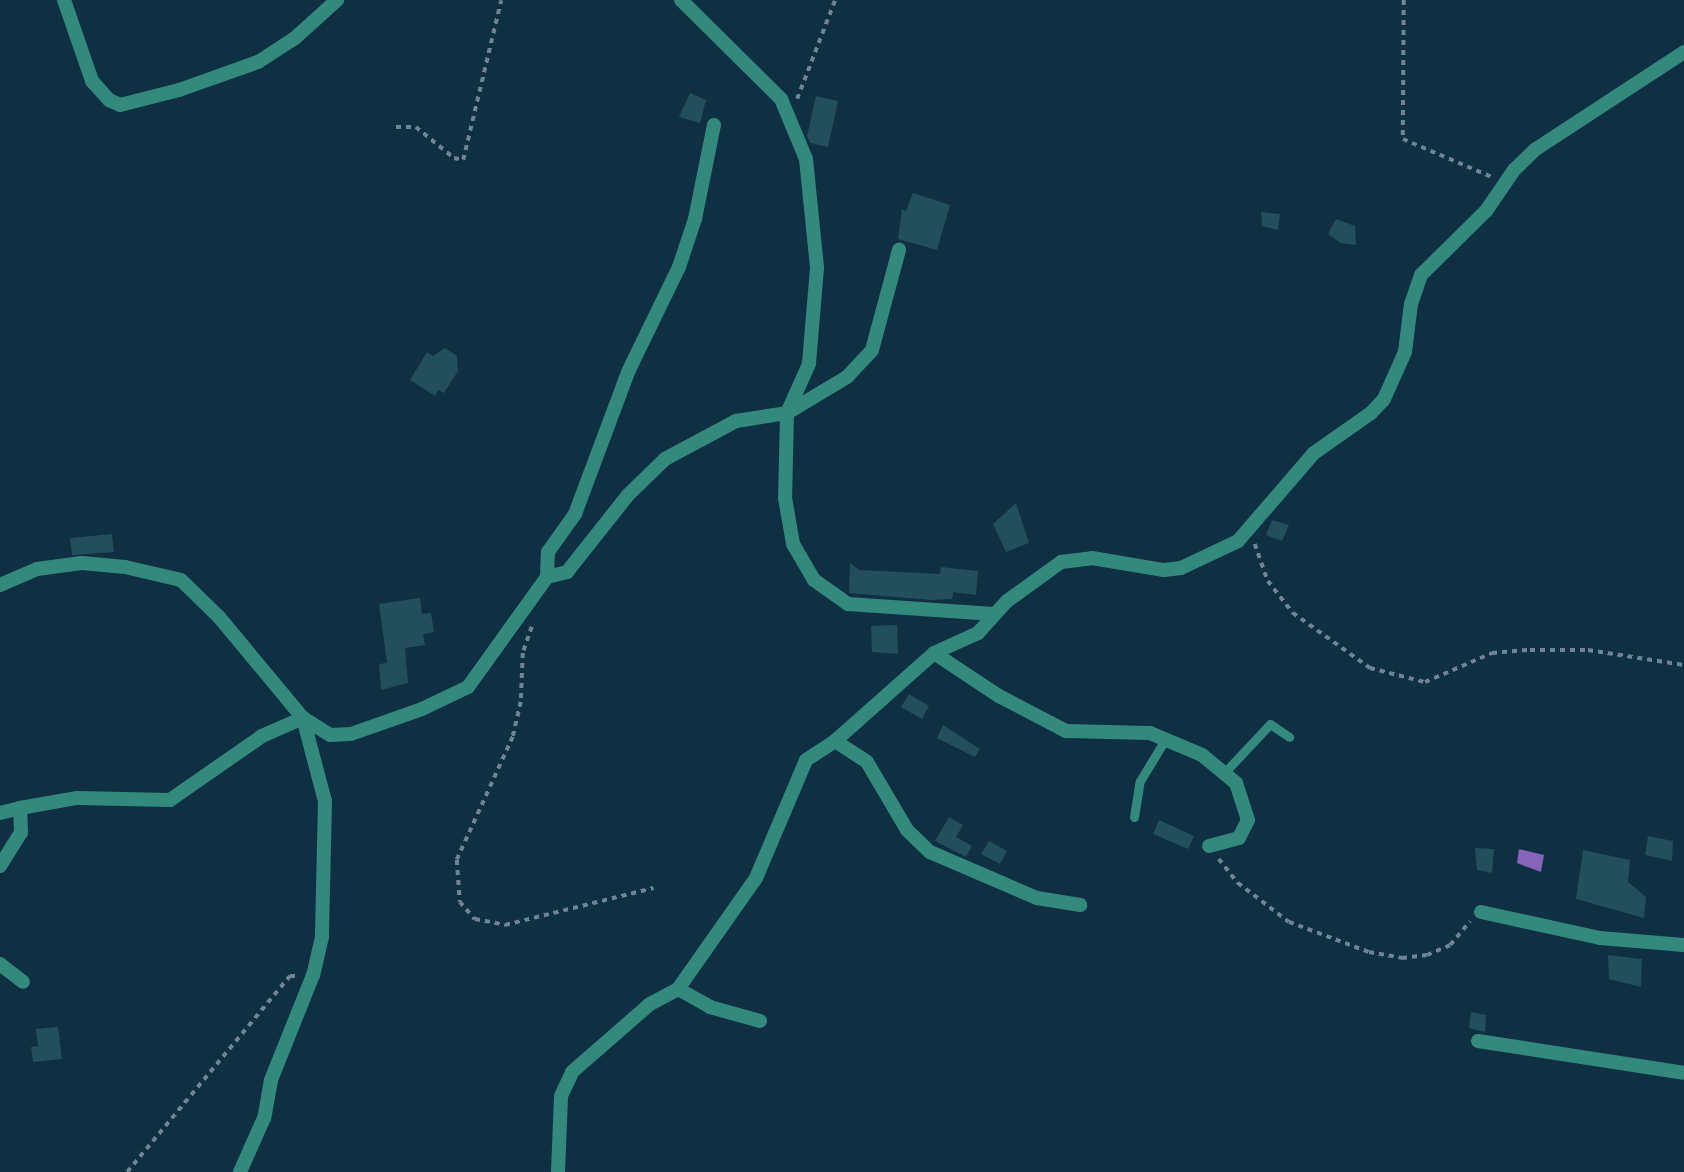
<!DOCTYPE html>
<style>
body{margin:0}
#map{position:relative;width:1684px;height:1172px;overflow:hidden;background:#0f2f43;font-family:Signika,sans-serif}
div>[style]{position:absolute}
.water>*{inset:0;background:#8564ba}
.building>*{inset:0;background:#234f5c}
.path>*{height:3.5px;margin-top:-1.75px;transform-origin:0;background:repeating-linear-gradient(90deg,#6d8596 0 5px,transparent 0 10px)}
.lane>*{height:9px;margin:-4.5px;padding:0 4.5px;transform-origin:4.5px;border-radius:4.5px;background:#338a7c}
.street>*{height:14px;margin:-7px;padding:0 7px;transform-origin:7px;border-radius:7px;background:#338a7c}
span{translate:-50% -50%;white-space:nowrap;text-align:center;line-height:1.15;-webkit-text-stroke:5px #08161f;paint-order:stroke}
</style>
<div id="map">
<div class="water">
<i style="clip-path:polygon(1519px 849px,1544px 855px,1541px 872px,1517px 863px)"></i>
</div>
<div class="building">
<i style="clip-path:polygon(690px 93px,706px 100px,700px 123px,679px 117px)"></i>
<i style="clip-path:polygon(816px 96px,838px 101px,828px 147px,810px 143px,807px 136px)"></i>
<i style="clip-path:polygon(913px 193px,950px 205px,937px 250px,898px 239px,902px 209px,906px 211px)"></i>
<i style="clip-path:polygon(1261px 212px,1280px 214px,1278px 230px,1262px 226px)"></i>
<i style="clip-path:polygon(1336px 219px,1355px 226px,1356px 245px,1341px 243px,1328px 234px)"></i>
<i style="clip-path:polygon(445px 348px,457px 356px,458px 371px,444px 393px,438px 390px,435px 396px,410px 380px,427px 352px,433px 356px)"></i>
<i style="clip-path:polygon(1016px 503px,1029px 543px,1006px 552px,993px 524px)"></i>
<i style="clip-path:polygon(1272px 520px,1289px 525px,1282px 541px,1266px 535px)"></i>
<i style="clip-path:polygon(112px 534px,114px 552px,72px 555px,70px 538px)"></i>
<i style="clip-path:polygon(850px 563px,859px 570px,940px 574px,941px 567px,978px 571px,976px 595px,953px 592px,952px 599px,931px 600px,849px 593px)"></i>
<i style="clip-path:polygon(420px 598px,422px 614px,431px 613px,434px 632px,423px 634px,425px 645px,405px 648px,408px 683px,381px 690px,379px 664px,387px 663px,379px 604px)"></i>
<i style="clip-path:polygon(897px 625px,898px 654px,872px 652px,871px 626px)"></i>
<i style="clip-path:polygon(909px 694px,929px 706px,922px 719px,901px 707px)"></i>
<i style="clip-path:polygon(943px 725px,980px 749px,975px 757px,937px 738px)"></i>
<i style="clip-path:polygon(949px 817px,963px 825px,956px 837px,972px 846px,966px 857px,935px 841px)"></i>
<i style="clip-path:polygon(1159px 820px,1194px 836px,1188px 849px,1153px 834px)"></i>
<i style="clip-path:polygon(1648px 836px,1673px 841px,1672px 861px,1645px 855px)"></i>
<i style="clip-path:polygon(989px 841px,1007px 851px,1000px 864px,981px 854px)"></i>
<i style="clip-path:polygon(1475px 848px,1494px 849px,1492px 873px,1477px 870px)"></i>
<i style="clip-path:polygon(1583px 850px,1630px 860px,1628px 882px,1646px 897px,1644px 918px,1576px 899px)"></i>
<i style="clip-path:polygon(1608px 955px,1642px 959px,1641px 987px,1609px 979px)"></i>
<i style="clip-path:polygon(1471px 1012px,1486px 1015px,1485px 1032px,1469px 1028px)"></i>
<i style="clip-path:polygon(58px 1027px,62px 1059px,33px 1062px,31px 1047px,38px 1046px,36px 1029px)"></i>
</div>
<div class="path">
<i style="left:1404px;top:0;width:139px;rotate:90.4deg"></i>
<i style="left:1403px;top:139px;width:97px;rotate:23.1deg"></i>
<i style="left:797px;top:99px;width:106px;rotate:-69deg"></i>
<i style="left:396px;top:127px;width:20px"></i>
<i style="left:416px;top:127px;width:49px;rotate:39.2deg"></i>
<i style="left:454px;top:158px;width:9px;rotate:13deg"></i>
<i style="left:463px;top:160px;width:164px;rotate:-76.6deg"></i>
<i style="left:1255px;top:544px;width:39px;rotate:71deg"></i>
<i style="left:1268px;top:581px;width:41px;rotate:52deg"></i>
<i style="left:1293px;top:613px;width:95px;rotate:35.5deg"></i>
<i style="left:1370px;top:668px;width:57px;rotate:14.3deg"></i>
<i style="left:1425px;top:682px;width:73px;rotate:-23.4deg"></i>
<i style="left:1492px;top:653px;width:38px;rotate:-5deg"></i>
<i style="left:1530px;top:650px;width:58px"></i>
<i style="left:1588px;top:650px;width:97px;rotate:8.9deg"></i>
<i style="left:532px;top:627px;width:28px;rotate:109deg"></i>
<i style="left:523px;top:653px;width:49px;rotate:92.3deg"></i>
<i style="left:521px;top:702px;width:36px;rotate:103deg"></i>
<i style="left:513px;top:737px;width:135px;rotate:114.5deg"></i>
<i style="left:457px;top:860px;width:42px;rotate:85.9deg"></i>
<i style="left:460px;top:902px;width:23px;rotate:49deg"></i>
<i style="left:475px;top:919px;width:31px;rotate:11deg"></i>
<i style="left:505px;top:925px;width:153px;rotate:-14deg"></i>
<i style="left:1219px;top:859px;width:31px;rotate:52deg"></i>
<i style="left:1238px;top:883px;width:64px;rotate:37.4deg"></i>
<i style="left:1289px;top:922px;width:85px;rotate:20.6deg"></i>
<i style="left:1369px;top:952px;width:34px;rotate:10deg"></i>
<i style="left:1402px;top:958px;width:25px;rotate:-7deg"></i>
<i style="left:1427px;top:955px;width:25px;rotate:-23deg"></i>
<i style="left:1450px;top:945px;width:31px;rotate:-50deg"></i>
<i style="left:127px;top:1172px;width:255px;rotate:-50.3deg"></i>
<i style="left:290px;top:976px;width:7px"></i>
</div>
<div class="lane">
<i style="left:1225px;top:772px;width:66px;rotate:-46.8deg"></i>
<i style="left:1270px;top:724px;width:23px;rotate:34deg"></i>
<i style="left:1134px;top:817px;width:36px;rotate:-81deg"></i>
<i style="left:1140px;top:781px;width:50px;rotate:-58.8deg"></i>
</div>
<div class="street">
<i style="left:64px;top:0;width:86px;rotate:70.9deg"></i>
<i style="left:92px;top:81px;width:25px;rotate:48deg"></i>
<i style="left:109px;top:100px;width:12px;rotate:24deg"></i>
<i style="left:120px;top:105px;width:61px;rotate:-14.3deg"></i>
<i style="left:179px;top:90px;width:84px;rotate:-19.5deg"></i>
<i style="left:258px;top:62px;width:44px;rotate:-33deg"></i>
<i style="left:295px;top:38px;width:57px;rotate:-42.1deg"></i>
<i style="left:681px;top:0;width:141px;rotate:44.7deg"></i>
<i style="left:781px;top:99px;width:65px;rotate:67.4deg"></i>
<i style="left:806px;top:159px;width:110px;rotate:84.2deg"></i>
<i style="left:817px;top:268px;width:96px;rotate:94.8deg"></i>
<i style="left:809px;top:364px;width:54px;rotate:114.2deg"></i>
<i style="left:787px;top:413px;width:85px;rotate:91.3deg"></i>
<i style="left:785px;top:498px;width:47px;rotate:80.1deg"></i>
<i style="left:793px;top:544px;width:42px;rotate:59.7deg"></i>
<i style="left:814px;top:580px;width:42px;rotate:35.2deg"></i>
<i style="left:848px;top:604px;width:146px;rotate:3.9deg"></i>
<i style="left:547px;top:577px;width:25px;rotate:-88deg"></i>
<i style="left:548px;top:552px;width:47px;rotate:-54.6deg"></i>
<i style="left:575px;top:514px;width:152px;rotate:-69.5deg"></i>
<i style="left:628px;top:372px;width:117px;rotate:-64.1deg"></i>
<i style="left:679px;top:267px;width:51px;rotate:-71.6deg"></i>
<i style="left:695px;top:219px;width:96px;rotate:-78.6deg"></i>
<i style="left:0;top:585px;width:40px;rotate:-23.4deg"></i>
<i style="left:37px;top:569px;width:45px;rotate:-7.6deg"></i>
<i style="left:82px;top:563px;width:43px;rotate:5.3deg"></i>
<i style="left:125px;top:567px;width:57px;rotate:13.1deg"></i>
<i style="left:181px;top:580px;width:53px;rotate:44.2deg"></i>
<i style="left:219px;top:617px;width:131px;rotate:50.3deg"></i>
<i style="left:303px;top:718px;width:32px;rotate:32deg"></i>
<i style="left:330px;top:735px;width:21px;rotate:-3deg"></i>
<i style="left:351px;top:734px;width:75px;rotate:-19.4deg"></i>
<i style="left:422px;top:709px;width:51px;rotate:-25.6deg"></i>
<i style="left:468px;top:687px;width:135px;rotate:-54.3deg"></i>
<i style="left:547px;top:577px;width:21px;rotate:-14deg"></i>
<i style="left:567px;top:572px;width:98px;rotate:-51.6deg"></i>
<i style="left:628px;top:495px;width:52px;rotate:-44.2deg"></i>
<i style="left:665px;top:459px;width:81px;rotate:-28.2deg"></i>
<i style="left:736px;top:421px;width:52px;rotate:-8.9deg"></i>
<i style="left:787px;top:413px;width:70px;rotate:-31deg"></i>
<i style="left:847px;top:377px;width:37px;rotate:-47deg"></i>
<i style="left:872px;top:350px;width:104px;rotate:-74.9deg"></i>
<i style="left:934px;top:653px;width:78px;rotate:33.5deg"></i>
<i style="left:999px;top:696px;width:76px;rotate:27.6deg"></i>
<i style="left:1066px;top:731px;width:84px;rotate:1.4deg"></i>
<i style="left:1150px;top:733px;width:56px;rotate:22.9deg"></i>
<i style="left:1202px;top:755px;width:44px;rotate:39.5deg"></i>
<i style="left:1236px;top:783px;width:39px;rotate:72deg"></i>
<i style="left:1248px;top:820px;width:20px;rotate:117deg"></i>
<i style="left:1239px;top:838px;width:31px;rotate:165deg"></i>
<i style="left:835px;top:741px;width:38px;rotate:33deg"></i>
<i style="left:867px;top:762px;width:79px;rotate:59.5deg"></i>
<i style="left:907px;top:830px;width:32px;rotate:44deg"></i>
<i style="left:930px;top:852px;width:116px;rotate:23.3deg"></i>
<i style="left:1037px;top:898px;width:44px;rotate:9.2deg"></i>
<i style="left:0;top:813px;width:21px;rotate:-14deg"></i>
<i style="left:0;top:866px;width:39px;rotate:-58deg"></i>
<i style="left:21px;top:833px;width:25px;rotate:-92deg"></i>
<i style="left:20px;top:808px;width:58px;rotate:-10deg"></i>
<i style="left:77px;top:798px;width:93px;rotate:1.2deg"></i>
<i style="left:170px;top:800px;width:112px;rotate:-34.8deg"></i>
<i style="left:262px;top:736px;width:45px;rotate:-23.7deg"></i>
<i style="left:303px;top:718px;width:86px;rotate:75.2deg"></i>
<i style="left:325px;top:801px;width:136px;rotate:91.3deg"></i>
<i style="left:322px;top:937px;width:39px;rotate:103deg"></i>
<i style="left:313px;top:975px;width:113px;rotate:111.8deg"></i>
<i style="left:271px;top:1080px;width:39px;rotate:100deg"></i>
<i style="left:264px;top:1118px;width:59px;rotate:114deg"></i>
<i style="left:1481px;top:912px;width:122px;rotate:12.3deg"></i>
<i style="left:1600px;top:938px;width:84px;rotate:4.8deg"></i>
<i style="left:0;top:964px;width:29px;rotate:38deg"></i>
<i style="left:678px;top:989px;width:37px;rotate:29deg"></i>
<i style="left:710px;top:1007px;width:52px;rotate:15.6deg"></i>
<i style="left:1478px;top:1041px;width:208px;rotate:8.8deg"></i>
<i style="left:558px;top:1172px;width:76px;rotate:-87.7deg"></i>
<i style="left:561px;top:1096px;width:26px;rotate:-65deg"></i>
<i style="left:572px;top:1072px;width:103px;rotate:-41.1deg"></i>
<i style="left:650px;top:1004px;width:32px;rotate:-28deg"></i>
<i style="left:678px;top:989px;width:136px;rotate:-54.9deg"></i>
<i style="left:756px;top:878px;width:128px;rotate:-67deg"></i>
<i style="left:806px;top:760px;width:35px;rotate:-33deg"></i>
<i style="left:835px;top:741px;width:132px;rotate:-41.6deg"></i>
<i style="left:934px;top:653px;width:48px;rotate:-24.4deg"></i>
<i style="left:978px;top:633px;width:43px;rotate:-47.8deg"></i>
<i style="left:1007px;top:601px;width:67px;rotate:-35.8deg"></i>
<i style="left:1061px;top:562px;width:31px;rotate:-7deg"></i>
<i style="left:1092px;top:558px;width:73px;rotate:9.5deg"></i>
<i style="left:1164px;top:570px;width:17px;rotate:-7deg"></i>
<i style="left:1181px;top:568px;width:63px;rotate:-25.3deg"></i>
<i style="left:1238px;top:541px;width:116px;rotate:-49.2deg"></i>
<i style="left:1314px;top:453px;width:70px;rotate:-35.1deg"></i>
<i style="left:1371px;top:413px;width:19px;rotate:-47deg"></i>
<i style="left:1384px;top:399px;width:51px;rotate:-65.9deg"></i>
<i style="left:1405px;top:352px;width:48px;rotate:-82.9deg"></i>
<i style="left:1411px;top:304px;width:31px;rotate:-71deg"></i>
<i style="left:1421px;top:275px;width:91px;rotate:-44.6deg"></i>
<i style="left:1486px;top:211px;width:50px;rotate:-55.7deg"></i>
<i style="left:1514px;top:170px;width:30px;rotate:-44deg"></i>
<i style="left:1536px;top:149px;width:177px;rotate:-33.2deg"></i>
</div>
</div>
